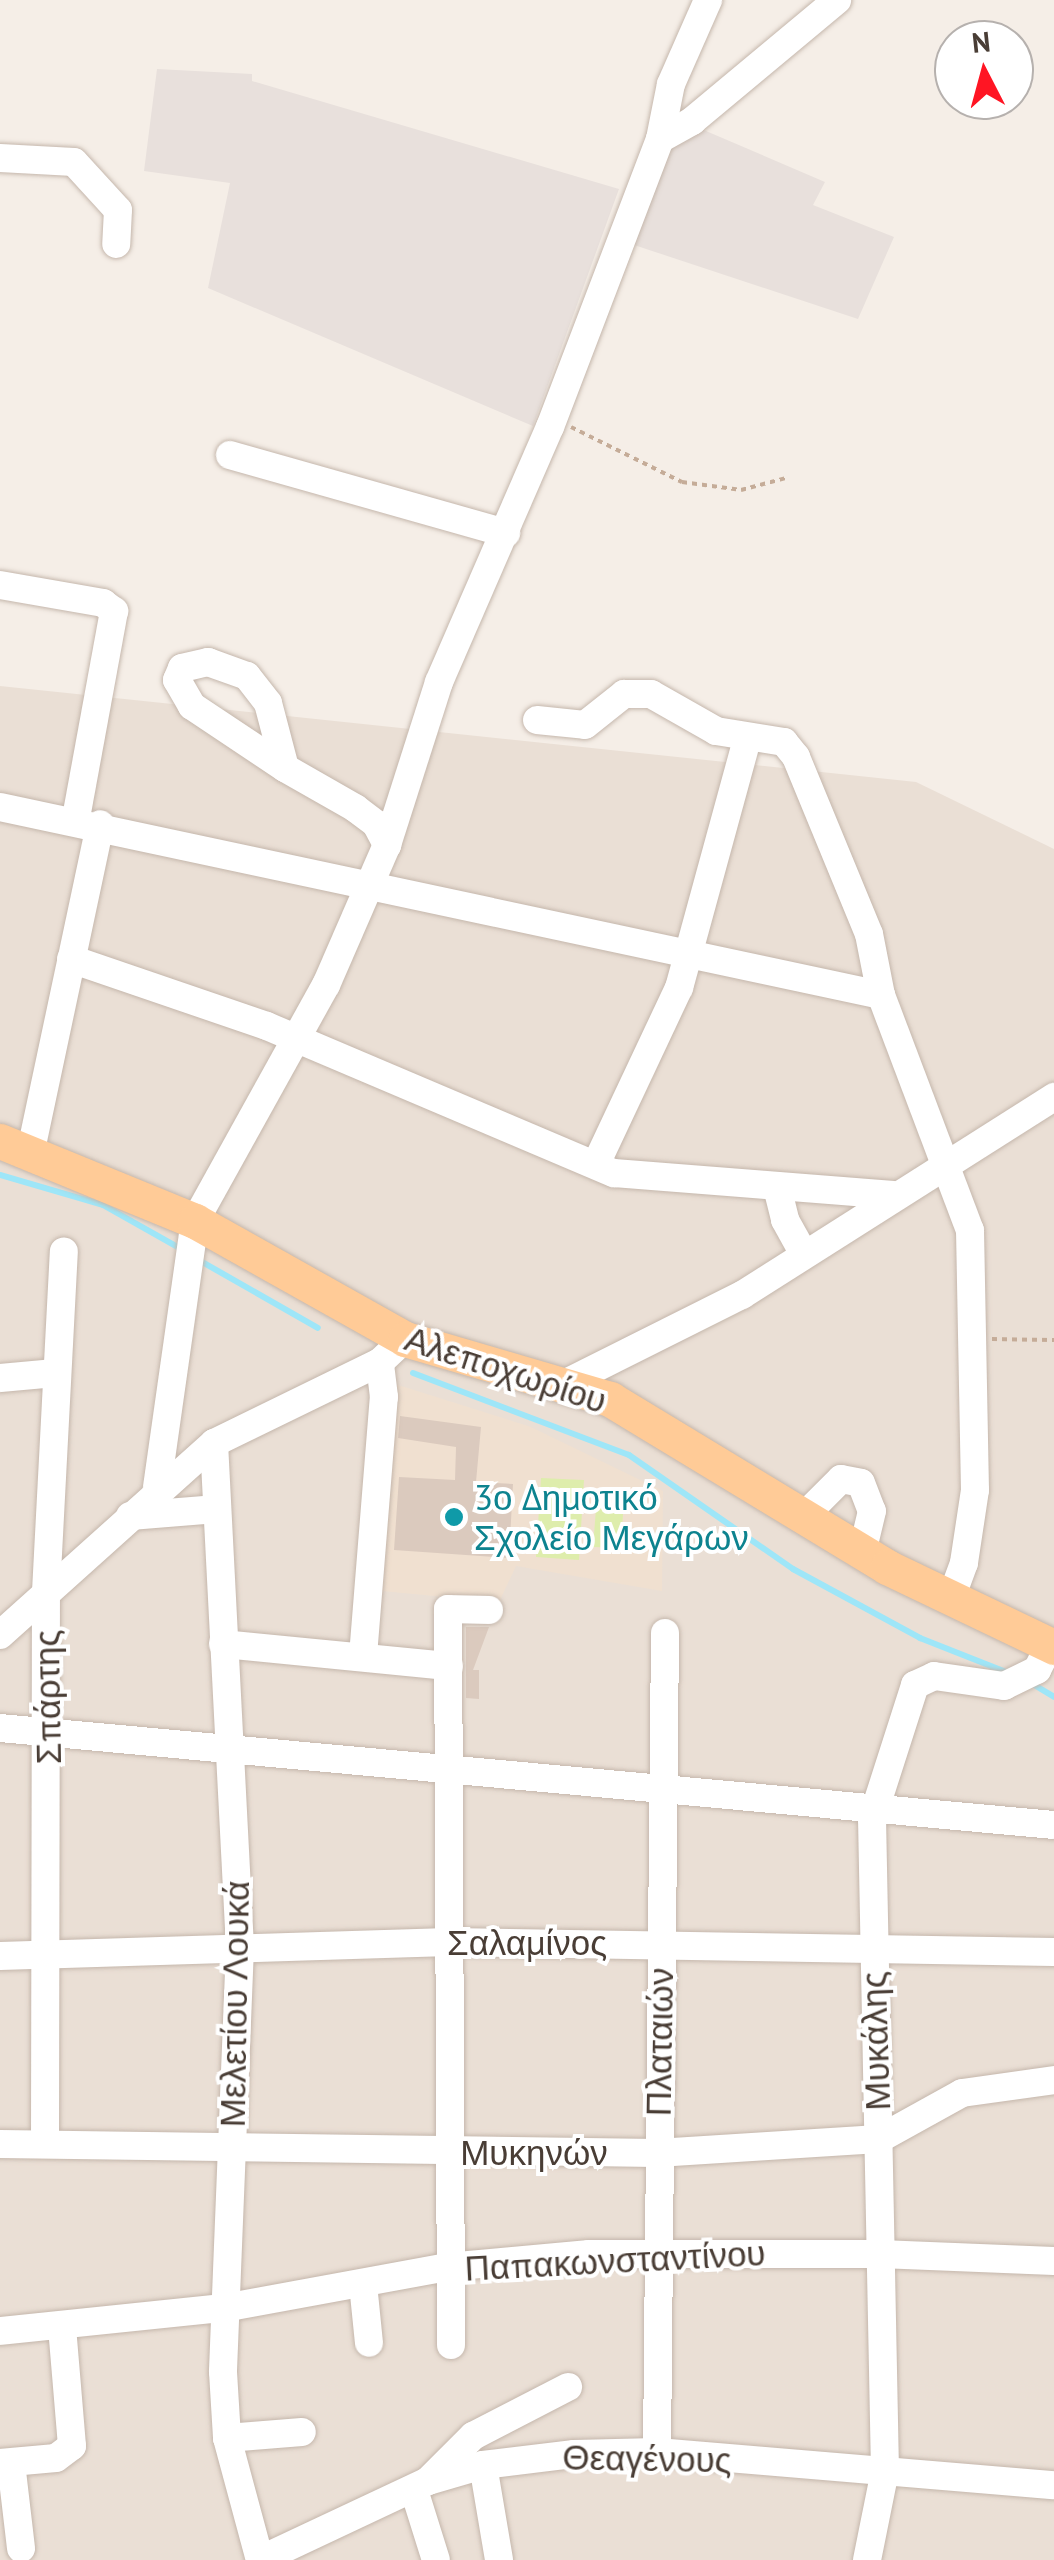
<!DOCTYPE html>
<meta charset="utf-8">
<style>
body{margin:0}
#map{position:relative;width:1054px;height:2560px;overflow:hidden;background:#f5eee7;font-family:"PT Sans",sans-serif}
div>[style]{position:absolute}
.residential>*{inset:0;background:#eadfd5}
.industrial>*{inset:0;background:#e8e0dc}
.education>*{inset:0;background:#f0e0d0}
.green>*{inset:0;background:#deedac}
.stream>*{height:6px;margin:-3px;padding:0 3px;transform-origin:3px;border-radius:3px;background:#9ee6f8}
.building>*{inset:0;background:#dbcabe}
.path>*{height:4px;margin-top:-2px;transform-origin:0;background:repeating-linear-gradient(90deg,#c5ac98 0 5px,transparent 0 10px)}
.roads{filter:drop-shadow(0 0 2px #c5b7ac) drop-shadow(0 0 2px #c5b7ac)}
.minor>*{height:28px;margin:-14px;padding:0 14px;transform-origin:14px;border-radius:14px;background:#fff}
.major>*{height:35px;margin:-17.5px;padding:0 17.5px;transform-origin:17.5px;border-radius:17.5px;background:#ffcb97}
.dots>*{width:28px;height:28px;translate:-50% -50%;box-sizing:border-box;border:5px solid #fff;border-radius:50%}
span{translate:-50% -50%;white-space:nowrap;text-align:center;line-height:1.15;-webkit-text-stroke:8px #fff;paint-order:stroke}
.street-label{font-size:35px;color:#493d35}
.culture-label{font-size:35px;color:#0d838f}
.left{translate:0 -50%;text-align:left}
.north{position:absolute;left:934px;top:20px;width:100px;height:100px;box-sizing:border-box;background:#fff;border:2px solid #b6b1ae;border-radius:50%;rotate:354deg;font-size:28px;font-weight:700;line-height:40px;text-align:center;color:#493d35}
.north::after{content:'';display:block;margin:auto;width:35px;height:45px;background:#ff1523;clip-path:polygon(50% 0,100% 100%,50% 72%,0 100%)}
</style>
<div id="map">
<div class="residential">
<i style="clip-path:polygon(0 686px,916px 782px,1054px 849px,1054px 2560px,0 2560px)"></i>
</div>
<div class="industrial">
<i style="clip-path:polygon(157px 69px,252px 74px,252px 81px,619px 189px,533px 426px,208px 288px,230px 183px,144px 171px)"></i>
<i style="clip-path:polygon(699px 128px,825px 182px,813px 205px,894px 237px,858px 319px,628px 243px,662px 151px)"></i>
</div>
<div class="education">
<i style="clip-path:polygon(395px 1384px,531px 1427px,663px 1491px,662px 1591px,516px 1566px,499px 1602px,382px 1591px)"></i>
</div>
<div class="green">
<i style="clip-path:polygon(541px 1478px,584px 1480px,579px 1560px,536px 1557px)"></i>
<i style="clip-path:polygon(597px 1496px,624px 1497px,621px 1548px,593px 1547px)"></i>
</div>
<div class="stream">
<i style="left:0;top:1175px;width:107px;rotate:16.2deg"></i>
<i style="left:103px;top:1205px;width:92px;rotate:29.4deg"></i>
<i style="left:197px;top:1259px;width:139px;rotate:29.7deg"></i>
<i style="left:413px;top:1373px;width:231px;rotate:20.8deg"></i>
<i style="left:629px;top:1455px;width:200px;rotate:34.8deg"></i>
<i style="left:793px;top:1569px;width:145px;rotate:28.5deg"></i>
<i style="left:920px;top:1638px;width:98px;rotate:21.6deg"></i>
<i style="left:1031px;top:1683px;width:27px;rotate:31deg"></i>
</div>
<div class="building">
<i style="clip-path:polygon(400px 1416px,481px 1427px,476px 1482px,513px 1484px,509px 1558px,394px 1550px,399px 1477px,455px 1480px,456px 1447px,398px 1438px)"></i>
<i style="clip-path:polygon(466px 1627px,489px 1627px,473px 1670px,479px 1670px,479px 1699px,466px 1698px)"></i>
</div>
<div class="path">
<i style="left:571px;top:427px;width:124px;rotate:26.4deg"></i>
<i style="left:682px;top:482px;width:60px;rotate:7.7deg"></i>
<i style="left:741px;top:490px;width:47px;rotate:-14.9deg"></i>
<i style="left:992px;top:1339px;width:62px;rotate:0.9deg"></i>
</div>
<div class="roads">
<div class="minor">
<i style="left:660px;top:139px;width:37px;rotate:-29deg"></i>
<i style="left:692px;top:121px;width:189px;rotate:-39.8deg"></i>
<i style="left:0;top:158px;width:74px;rotate:3.1deg"></i>
<i style="left:74px;top:162px;width:65px;rotate:47.5deg"></i>
<i style="left:118px;top:210px;width:34px;rotate:93deg"></i>
<i style="left:230px;top:455px;width:287px;rotate:15.8deg"></i>
<i style="left:0;top:585px;width:105px;rotate:9.9deg"></i>
<i style="left:103px;top:603px;width:14px;rotate:36deg"></i>
<i style="left:114px;top:611px;width:211px;rotate:100.4deg"></i>
<i style="left:537px;top:720px;width:48px;rotate:5.9deg"></i>
<i style="left:585px;top:725px;width:50px;rotate:-38.5deg"></i>
<i style="left:624px;top:694px;width:27px"></i>
<i style="left:651px;top:694px;width:75px;rotate:29.6deg"></i>
<i style="left:716px;top:731px;width:69px;rotate:9.2deg"></i>
<i style="left:784px;top:742px;width:19px;rotate:51deg"></i>
<i style="left:796px;top:757px;width:191px;rotate:67.6deg"></i>
<i style="left:869px;top:934px;width:62px;rotate:78.9deg"></i>
<i style="left:881px;top:995px;width:251px;rotate:69.3deg"></i>
<i style="left:970px;top:1230px;width:260px;rotate:88.9deg"></i>
<i style="left:975px;top:1490px;width:74px;rotate:98.6deg"></i>
<i style="left:964px;top:1563px;width:40px;rotate:110.2deg"></i>
<i style="left:285px;top:768px;width:112px;rotate:-146.3deg"></i>
<i style="left:192px;top:706px;width:30px;rotate:-120deg"></i>
<i style="left:177px;top:680px;width:13px;rotate:-67deg"></i>
<i style="left:182px;top:668px;width:27px;rotate:-13deg"></i>
<i style="left:208px;top:662px;width:41px;rotate:19.7deg"></i>
<i style="left:247px;top:676px;width:34px;rotate:52deg"></i>
<i style="left:268px;top:703px;width:67px;rotate:75.3deg"></i>
<i style="left:285px;top:768px;width:81px;rotate:29.7deg"></i>
<i style="left:355px;top:808px;width:26px;rotate:37deg"></i>
<i style="left:376px;top:824px;width:24px;rotate:62deg"></i>
<i style="left:0;top:807px;width:901px;rotate:12.05deg"></i>
<i style="left:71px;top:959px;width:207px;rotate:18.9deg"></i>
<i style="left:267px;top:1026px;width:377px;rotate:23deg"></i>
<i style="left:614px;top:1173px;width:280px;rotate:4.5deg"></i>
<i style="left:31px;top:1150px;width:333px;rotate:-78deg"></i>
<i style="left:596px;top:1164px;width:195px;rotate:-64.8deg"></i>
<i style="left:679px;top:988px;width:258px;rotate:-74.7deg"></i>
<i style="left:777px;top:1187px;width:34px;rotate:76deg"></i>
<i style="left:785px;top:1220px;width:39px;rotate:61deg"></i>
<i style="left:0;top:1378px;width:55px;rotate:-5.2deg"></i>
<i style="left:566px;top:1383px;width:197px;rotate:-26.6deg"></i>
<i style="left:742px;top:1295px;width:370px;rotate:-32.4deg"></i>
<i style="left:214px;top:1443px;width:505px;rotate:87.05deg"></i>
<i style="left:240px;top:1947px;width:425px;rotate:92.3deg"></i>
<i style="left:223px;top:2372px;width:66px;rotate:86.5deg"></i>
<i style="left:227px;top:2438px;width:126px;rotate:74.9deg"></i>
<i style="left:157px;top:1487px;width:269px;rotate:-81.9deg"></i>
<i style="left:195px;top:1221px;width:270px;rotate:-61deg"></i>
<i style="left:326px;top:985px;width:153px;rotate:-66.5deg"></i>
<i style="left:387px;top:845px;width:171px;rotate:-72.3deg"></i>
<i style="left:439px;top:682px;width:278px;rotate:-66.5deg"></i>
<i style="left:550px;top:427px;width:308px;rotate:-69.1deg"></i>
<i style="left:660px;top:139px;width:56px;rotate:-78.7deg"></i>
<i style="left:671px;top:84px;width:92px;rotate:-66.2deg"></i>
<i style="left:130px;top:1516px;width:87px;rotate:-4.6deg"></i>
<i style="left:802px;top:1518px;width:55px;rotate:-45deg"></i>
<i style="left:841px;top:1479px;width:20px;rotate:11deg"></i>
<i style="left:861px;top:1483px;width:30px;rotate:69deg"></i>
<i style="left:872px;top:1511px;width:43px;rotate:103.4deg"></i>
<i style="left:0;top:1635px;width:288px;rotate:-41.9deg"></i>
<i style="left:214px;top:1443px;width:185px;rotate:-26deg"></i>
<i style="left:380px;top:1362px;width:34px;rotate:-43deg"></i>
<i style="left:223px;top:1644px;width:227px;rotate:5.6deg"></i>
<i style="left:363px;top:1656px;width:260px;rotate:-85.4deg"></i>
<i style="left:384px;top:1397px;width:35px;rotate:-97deg"></i>
<i style="left:0;top:1728px;width:1058px;rotate:5.26deg"></i>
<i style="left:0;top:1956px;width:449px;rotate:-1.8deg"></i>
<i style="left:449px;top:1942px;width:605px;rotate:0.95deg"></i>
<i style="left:0;top:2144px;width:657px;rotate:0.78deg"></i>
<i style="left:657px;top:2153px;width:222px;rotate:-3.6deg"></i>
<i style="left:879px;top:2139px;width:95px;rotate:-29deg"></i>
<i style="left:962px;top:2093px;width:93px;rotate:-8deg"></i>
<i style="left:45px;top:2144px;width:552px;rotate:-89.9deg"></i>
<i style="left:46px;top:1592px;width:341px;rotate:-87deg"></i>
<i style="left:363px;top:2284px;width:59px;rotate:84.2deg"></i>
<i style="left:0;top:2331px;width:225px;rotate:-5.9deg"></i>
<i style="left:224px;top:2308px;width:227px;rotate:-10.4deg"></i>
<i style="left:447px;top:2267px;width:143px;rotate:-5.2deg"></i>
<i style="left:589px;top:2254px;width:291px"></i>
<i style="left:880px;top:2254px;width:174px;rotate:2.3deg"></i>
<i style="left:451px;top:2345px;width:736px;rotate:-90.23deg"></i>
<i style="left:448px;top:1609px;width:41px;rotate:1.4deg"></i>
<i style="left:227px;top:2438px;width:75px;rotate:-4.6deg"></i>
<i style="left:657px;top:2452px;width:819px;rotate:-89.44deg"></i>
<i style="left:0;top:2463px;width:56px;rotate:-5.1deg"></i>
<i style="left:56px;top:2458px;width:20px;rotate:-37deg"></i>
<i style="left:72px;top:2446px;width:119px;rotate:-94.8deg"></i>
<i style="left:11px;top:2463px;width:86px;rotate:83.3deg"></i>
<i style="left:483px;top:2465px;width:96px;rotate:80.4deg"></i>
<i style="left:428px;top:2481px;width:64px;rotate:-45deg"></i>
<i style="left:473px;top:2436px;width:107px;rotate:-27.3deg"></i>
<i style="left:414px;top:2490px;width:73px;rotate:72.6deg"></i>
<i style="left:260px;top:2560px;width:186px;rotate:-25.2deg"></i>
<i style="left:428px;top:2481px;width:57px;rotate:-16.2deg"></i>
<i style="left:483px;top:2465px;width:92px;rotate:-6.9deg"></i>
<i style="left:574px;top:2454px;width:83px;rotate:-1.4deg"></i>
<i style="left:657px;top:2452px;width:398px;rotate:4.8deg"></i>
<i style="left:867px;top:2560px;width:91px;rotate:-78.6deg"></i>
<i style="left:885px;top:2471px;width:652px;rotate:-91.14deg"></i>
<i style="left:872px;top:1819px;width:141px;rotate:-72.2deg"></i>
<i style="left:915px;top:1685px;width:21px;rotate:-25deg"></i>
<i style="left:934px;top:1676px;width:71px;rotate:8.1deg"></i>
<i style="left:1004px;top:1686px;width:37px;rotate:-26deg"></i>
<i style="left:1037px;top:1670px;width:28px;rotate:-63deg"></i>
</div>
<div class="major">
<i style="left:0;top:1141px;width:211px;rotate:22.3deg"></i>
<i style="left:195px;top:1221px;width:241px;rotate:29.3deg"></i>
<i style="left:405px;top:1339px;width:214px;rotate:16.3deg"></i>
<i style="left:610px;top:1399px;width:324px;rotate:31.2deg"></i>
<i style="left:887px;top:1567px;width:185px;rotate:25.6deg"></i>
</div>
</div>
<div class="dots">
<i style="left:454px;top:1517px;background:#0f9aa8"></i>
</div>
<div class="street-label">
<span style="left:506px;top:1369px;rotate:18deg">Αλεποχωρίου</span>
<span style="left:47px;top:1697px;rotate:-91deg">Σπάρτης</span>
<span style="left:527px;top:1942px">Σαλαμίνος</span>
<span style="left:234px;top:2004px;rotate:-89deg">Μελετίου Λουκά</span>
<span style="left:875px;top:2041px;rotate:-92deg">Μυκάλης</span>
<span style="left:659px;top:2042px;rotate:-89deg">Πλαταιών</span>
<span style="left:534px;top:2152px">Μυκηνών</span>
<span style="left:615px;top:2260px;rotate:-3deg">Παπακωνσταντίνου</span>
<span style="left:647px;top:2458px;rotate:1deg">Θεαγένους</span>
</div>
<div class="culture-label">
<span class="left" style="left:474px;top:1517px">3ο Δημοτικό<br>Σχολείο Μεγάρων</span>
</div>
<div class="north">N</div>
</div>
